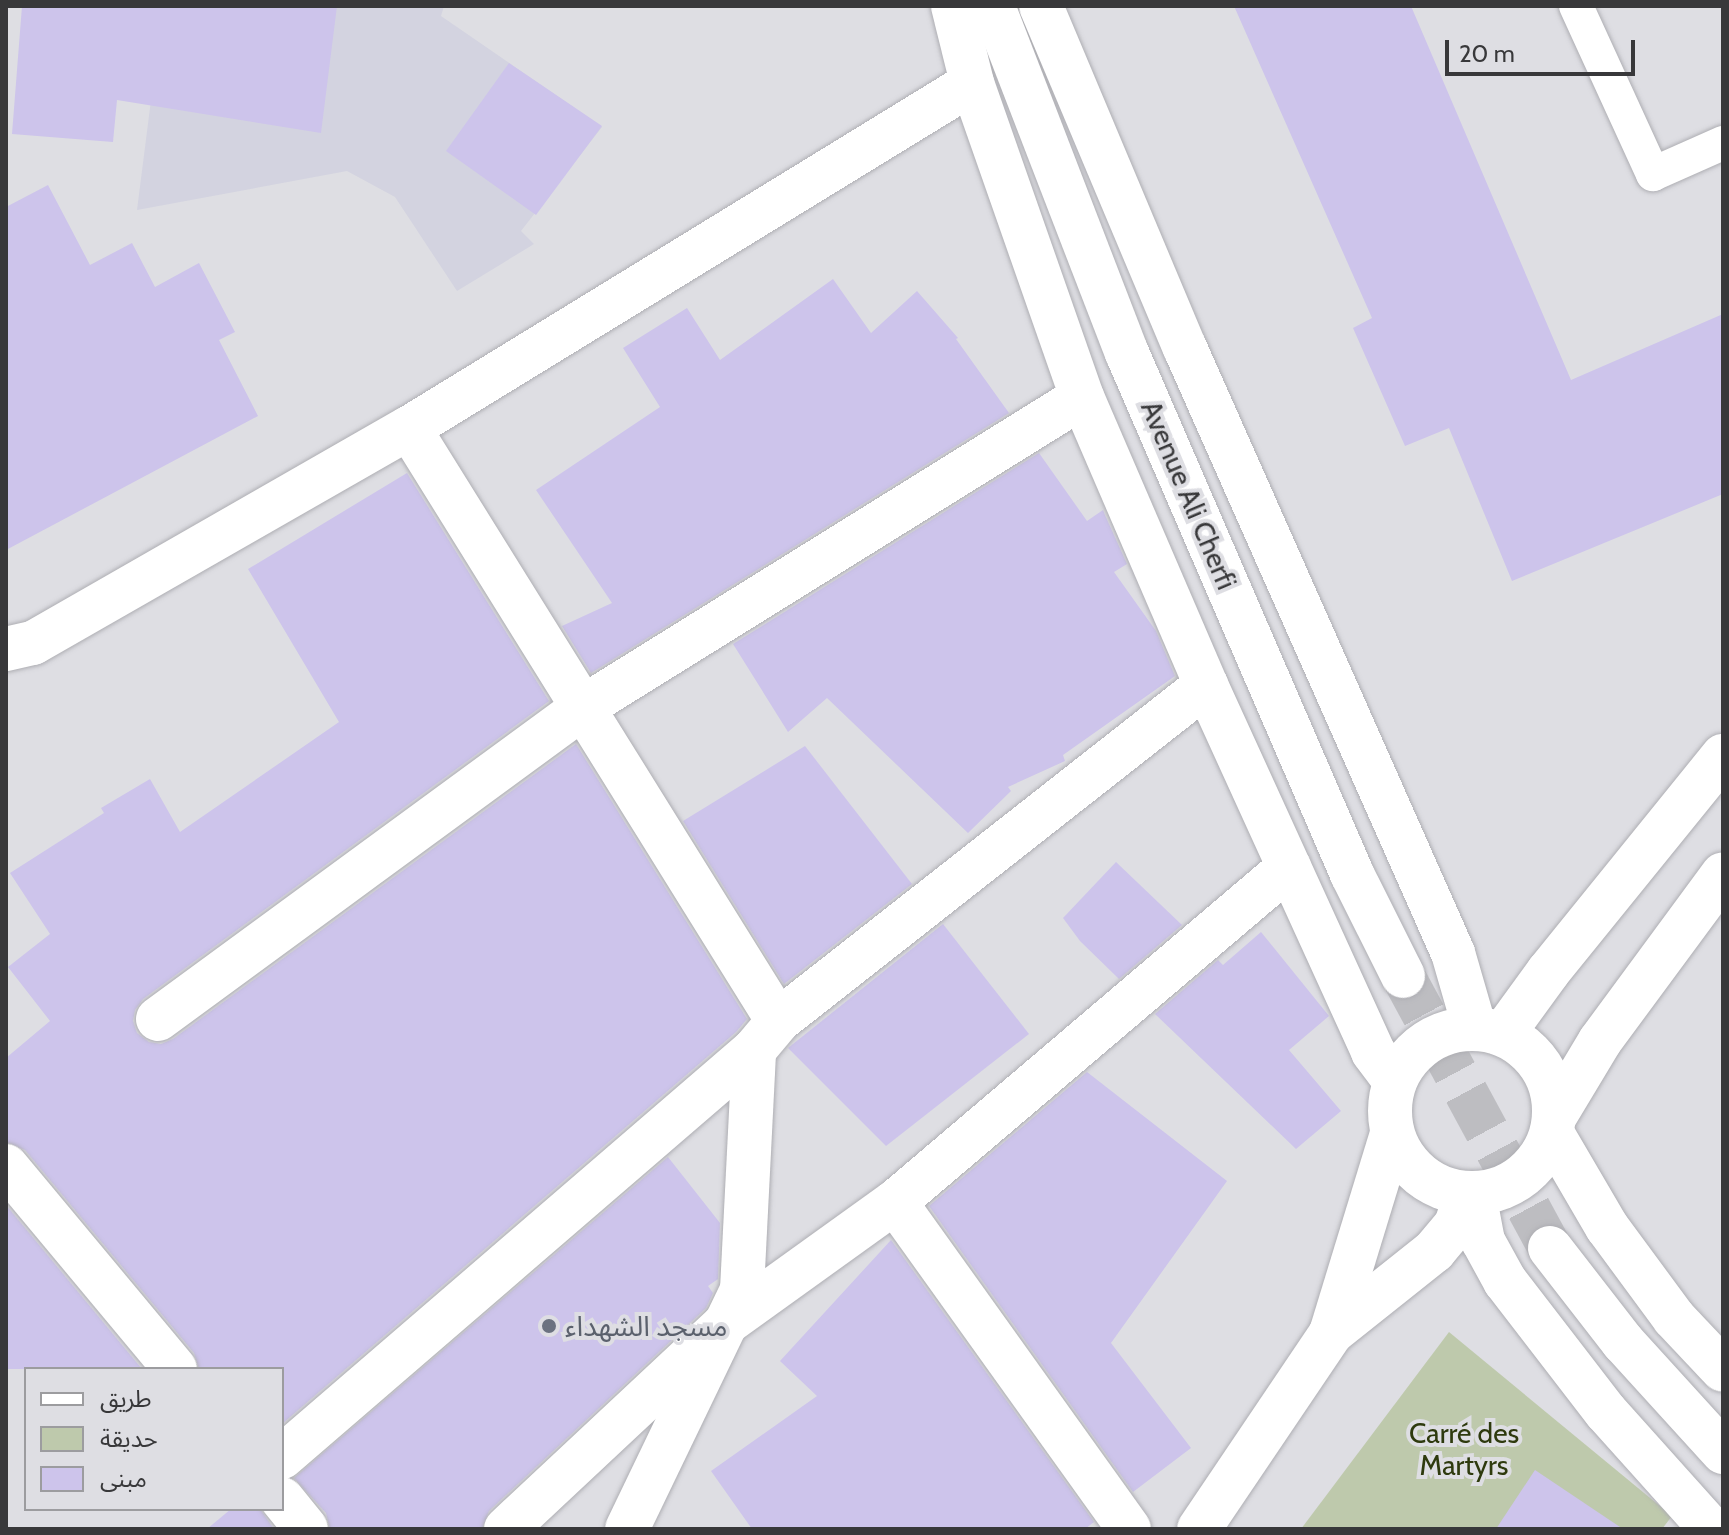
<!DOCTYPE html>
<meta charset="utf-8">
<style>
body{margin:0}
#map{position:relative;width:1729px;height:1535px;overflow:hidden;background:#dedee3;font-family:Cabin,"Noto Sans Arabic",sans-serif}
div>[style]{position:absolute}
.built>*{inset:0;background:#d3d3e0}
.green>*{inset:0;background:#bec9ac}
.building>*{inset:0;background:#cdc4eb}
.minor-tunnel>*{height:44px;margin-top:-22px;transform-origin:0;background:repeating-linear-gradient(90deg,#bdbdc1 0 44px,transparent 0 66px)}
.roads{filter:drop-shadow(0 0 2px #aeaeb3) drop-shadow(0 0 2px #aeaeb3)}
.service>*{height:34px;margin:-17px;padding:0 17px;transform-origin:17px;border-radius:17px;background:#fff}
.minor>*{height:44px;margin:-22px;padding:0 22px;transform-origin:22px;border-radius:22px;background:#fff}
.tertiary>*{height:44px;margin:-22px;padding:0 22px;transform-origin:22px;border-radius:22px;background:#fff}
.tertiary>.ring{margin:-22px;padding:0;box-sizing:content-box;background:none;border:44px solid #fff;border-radius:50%}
.dots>*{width:22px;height:22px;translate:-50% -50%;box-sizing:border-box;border:4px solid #dedee3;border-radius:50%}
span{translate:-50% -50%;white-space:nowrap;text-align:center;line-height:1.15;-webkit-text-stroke:8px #dedee3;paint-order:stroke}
.street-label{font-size:28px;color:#38383a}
.worship-label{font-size:28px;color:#5b616d}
.left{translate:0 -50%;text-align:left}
.park-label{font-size:28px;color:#2e3a0e}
.frame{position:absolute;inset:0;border:8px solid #38383a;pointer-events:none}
.legend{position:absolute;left:24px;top:1367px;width:260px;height:144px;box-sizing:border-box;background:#dedee3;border:2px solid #9c9c9f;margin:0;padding:10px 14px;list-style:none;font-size:24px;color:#38383a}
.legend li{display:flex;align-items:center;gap:16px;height:40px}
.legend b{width:40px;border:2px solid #9c9c9f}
.scale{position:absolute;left:1445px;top:40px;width:190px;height:36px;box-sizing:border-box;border:4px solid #38383a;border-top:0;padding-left:10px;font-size:24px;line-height:28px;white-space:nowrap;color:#38383a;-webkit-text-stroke:6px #dedee3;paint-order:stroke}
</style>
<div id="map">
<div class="built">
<i style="clip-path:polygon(163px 6px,444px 6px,441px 16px,602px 127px,521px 231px,534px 244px,457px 291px,395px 197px,347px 171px,137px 210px)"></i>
</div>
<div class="green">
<i style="clip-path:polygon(1449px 1332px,1672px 1516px,1662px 1529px,1301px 1529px)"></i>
</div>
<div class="building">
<i style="clip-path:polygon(22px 6px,337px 6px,321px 133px,117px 100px,113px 142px,12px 134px)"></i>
<i style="clip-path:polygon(1234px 6px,1411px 6px,1571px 380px,1723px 314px,1723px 494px,1512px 581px,1449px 428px,1405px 446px,1353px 328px,1372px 318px)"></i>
<i style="clip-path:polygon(509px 63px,602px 126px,536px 215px,446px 151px)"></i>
<i style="clip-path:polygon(48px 185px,90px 265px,132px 243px,155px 287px,199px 263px,235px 332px,219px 340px,258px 416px,6px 550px,6px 207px)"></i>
<i style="clip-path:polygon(833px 279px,871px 333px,917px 291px,958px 338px,956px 339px,1009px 413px,591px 673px,562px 626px,612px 603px,536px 490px,660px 407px,623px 348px,687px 308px,720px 360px)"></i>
<i style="clip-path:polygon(1039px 453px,1087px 521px,1103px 510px,1105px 515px,1127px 564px,1114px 572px,1156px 631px,1175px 676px,1063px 755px,1065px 761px,1008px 787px,1011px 791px,968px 833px,827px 698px,788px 732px,733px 644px)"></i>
<i style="clip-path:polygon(407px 473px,549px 701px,143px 999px,135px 1010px,133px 1021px,137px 1033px,149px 1042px,161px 1044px,173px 1039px,576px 744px,747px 1019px,736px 1032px,282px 1424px,282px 1369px,199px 1369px,194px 1353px,25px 1150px,6px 1142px,6px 1058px,50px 1021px,8px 967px,50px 934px,10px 873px,104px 813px,101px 808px,150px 779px,180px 832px,339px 722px,248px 569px)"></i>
<i style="clip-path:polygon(805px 746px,912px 884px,784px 984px,683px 821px)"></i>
<i style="clip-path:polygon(1116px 862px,1182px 925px,1119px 979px,1080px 941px,1063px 918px)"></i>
<i style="clip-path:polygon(943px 924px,1029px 1034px,886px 1146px,788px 1048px)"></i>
<i style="clip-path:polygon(1261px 932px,1329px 1016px,1289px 1050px,1341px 1111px,1296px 1149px,1155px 1014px,1218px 960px,1223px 965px)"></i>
<i style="clip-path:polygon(1087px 1072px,1227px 1181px,1111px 1343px,1191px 1448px,1133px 1492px,929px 1206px)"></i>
<i style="clip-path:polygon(668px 1157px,720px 1223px,718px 1279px,708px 1286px,713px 1293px,706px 1308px,489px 1511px,482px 1529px,330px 1529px,326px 1513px,294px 1478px)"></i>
<i style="clip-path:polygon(6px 1205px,142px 1369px,6px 1369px)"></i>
<i style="clip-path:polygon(891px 1240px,1094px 1522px,1085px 1529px,752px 1529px,711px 1471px,817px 1396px,780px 1361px)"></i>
<i style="clip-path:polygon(1535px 1470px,1623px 1529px,1496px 1529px)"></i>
<i style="clip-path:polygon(231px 1509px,260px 1509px,274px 1529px,207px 1529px)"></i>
</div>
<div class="minor-tunnel">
<i style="left:1403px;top:976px;width:309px;rotate:61.6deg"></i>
</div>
<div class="roads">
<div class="service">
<i style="left:1576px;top:6px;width:185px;rotate:65.4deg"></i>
<i style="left:1653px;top:174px;width:77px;rotate:-23.9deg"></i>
</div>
<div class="minor">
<i style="left:993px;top:6px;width:372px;rotate:68.9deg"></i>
<i style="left:1127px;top:353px;width:568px;rotate:66.64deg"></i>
<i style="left:1352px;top:874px;width:114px;rotate:63.4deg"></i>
<i style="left:409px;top:428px;width:698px;rotate:58.11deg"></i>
<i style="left:6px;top:649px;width:28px;rotate:-13deg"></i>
<i style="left:33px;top:643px;width:433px;rotate:-29.8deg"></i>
<i style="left:409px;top:428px;width:660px;rotate:-31.5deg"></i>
<i style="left:158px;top:1019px;width:529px;rotate:-36.24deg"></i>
<i style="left:585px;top:706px;width:585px;rotate:-31.87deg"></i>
<i style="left:1552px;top:1133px;width:109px;rotate:59.7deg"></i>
<i style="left:1607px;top:1227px;width:113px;rotate:53.6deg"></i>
<i style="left:1674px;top:1318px;width:71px;rotate:46.7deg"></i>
<i style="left:6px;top:1166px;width:264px;rotate:50.2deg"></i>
<i style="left:1474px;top:1194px;width:48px;rotate:79.2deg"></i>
<i style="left:1483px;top:1241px;width:46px;rotate:61.2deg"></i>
<i style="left:1505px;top:1281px;width:165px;rotate:52.4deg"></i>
<i style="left:1606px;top:1412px;width:157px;rotate:48.1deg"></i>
<i style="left:895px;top:1202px;width:402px;rotate:54.4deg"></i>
<i style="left:1550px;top:1248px;width:119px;rotate:52.2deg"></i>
<i style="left:1623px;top:1342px;width:149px;rotate:47.7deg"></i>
<i style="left:282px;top:1457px;width:623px;rotate:-40.77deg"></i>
<i style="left:754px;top:1050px;width:38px;rotate:-50deg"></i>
<i style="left:778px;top:1021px;width:544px;rotate:-38.13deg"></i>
<i style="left:282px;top:1499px;width:38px;rotate:51deg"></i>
<i style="left:506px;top:1529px;width:300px;rotate:-43.1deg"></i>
<i style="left:725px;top:1324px;width:209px;rotate:-35.7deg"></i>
<i style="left:895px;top:1202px;width:517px;rotate:-40.37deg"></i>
<i style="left:627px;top:1529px;width:265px;rotate:-64.3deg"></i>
<i style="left:742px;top:1290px;width:240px;rotate:-87.1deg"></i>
</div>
<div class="tertiary">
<i style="left:953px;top:6px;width:79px;rotate:76.1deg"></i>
<i style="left:972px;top:83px;width:333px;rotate:70.7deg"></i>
<i style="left:1082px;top:397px;width:314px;rotate:66.7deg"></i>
<i style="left:1206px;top:685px;width:403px;rotate:65.5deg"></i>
<i style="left:1373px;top:1052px;width:36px;rotate:53deg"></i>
<i style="left:1041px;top:6px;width:371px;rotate:67.2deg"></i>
<i style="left:1185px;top:348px;width:662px;rotate:66.11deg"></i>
<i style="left:1453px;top:953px;width:79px;rotate:73.9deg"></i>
<i class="ring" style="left:1390px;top:1029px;width:120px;height:120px"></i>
<i style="left:1503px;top:1034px;width:77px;rotate:-54deg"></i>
<i style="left:1548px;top:972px;width:278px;rotate:-51deg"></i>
<i style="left:1555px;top:1116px;width:87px;rotate:-59deg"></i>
<i style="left:1600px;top:1041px;width:207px;rotate:-53.6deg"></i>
<i style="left:1331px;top:1333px;width:132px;rotate:-38.5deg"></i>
<i style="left:1434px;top:1251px;width:34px;rotate:-50deg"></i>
<i style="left:1456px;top:1225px;width:33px;rotate:-72deg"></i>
<i style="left:1199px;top:1529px;width:236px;rotate:-56deg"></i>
<i style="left:1331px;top:1333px;width:209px;rotate:-73deg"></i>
</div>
</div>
<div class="dots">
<i style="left:549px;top:1326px;background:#6b7280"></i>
</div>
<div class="street-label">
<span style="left:1189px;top:495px;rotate:67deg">Avenue Ali Cherfi</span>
</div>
<div class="worship-label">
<span class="left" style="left:565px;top:1326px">مسجد الشهداء</span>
</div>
<div class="park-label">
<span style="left:1464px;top:1449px">Carré des<br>Martyrs</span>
</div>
<div class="frame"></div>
<ul class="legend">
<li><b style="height:10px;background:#fff"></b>طريق</li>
<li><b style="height:22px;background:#bec9ac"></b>حديقة</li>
<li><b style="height:22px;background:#cdc4eb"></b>مبنى</li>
</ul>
<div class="scale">20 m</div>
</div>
